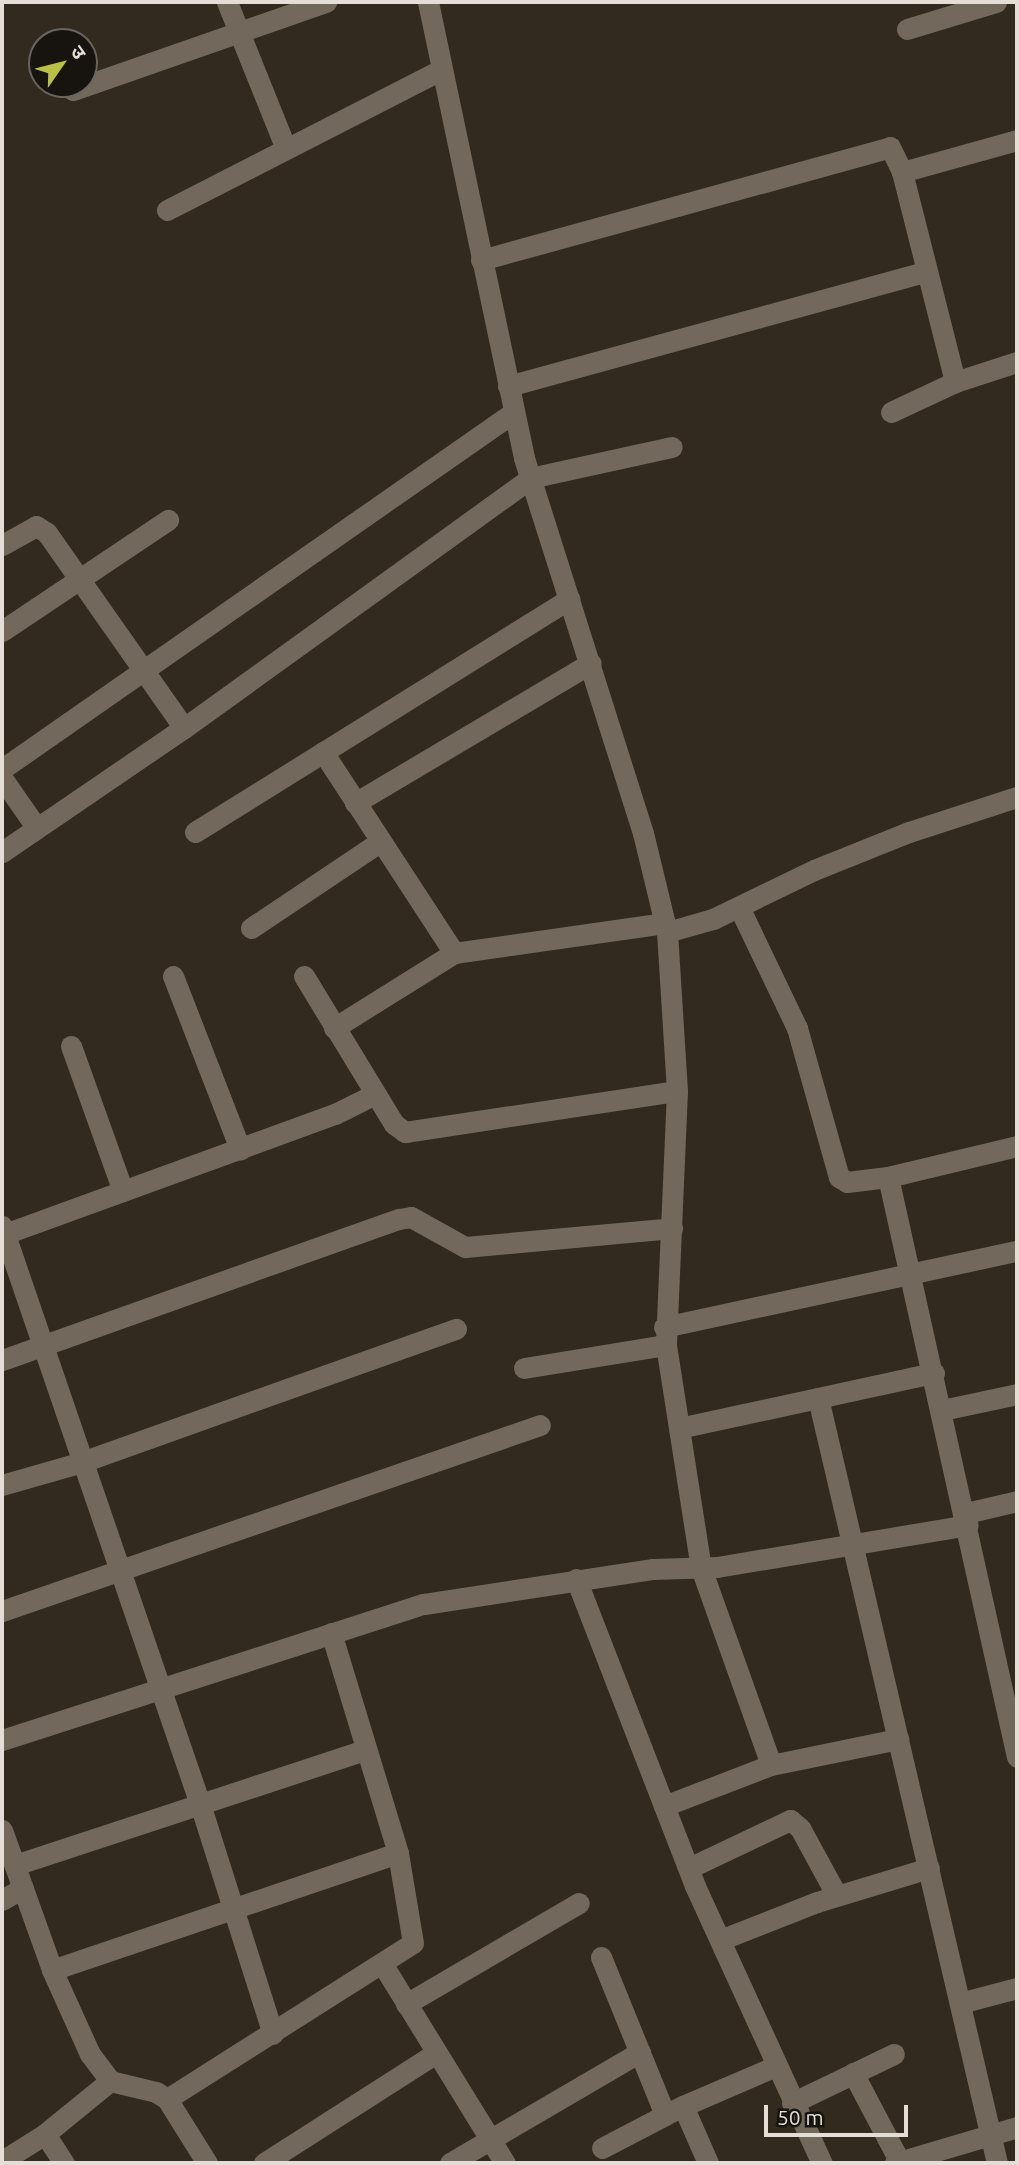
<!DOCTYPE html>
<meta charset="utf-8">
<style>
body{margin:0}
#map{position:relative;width:1019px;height:2165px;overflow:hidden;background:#322a1e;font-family:Ubuntu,"Noto Sans Devanagari",sans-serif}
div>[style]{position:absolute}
.minor>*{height:21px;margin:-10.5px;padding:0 10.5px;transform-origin:10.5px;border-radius:10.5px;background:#72685b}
span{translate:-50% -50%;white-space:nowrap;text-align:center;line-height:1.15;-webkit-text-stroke:7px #17130e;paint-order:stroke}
.frame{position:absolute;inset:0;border:4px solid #e4ded7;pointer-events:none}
.north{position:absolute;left:28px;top:28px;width:70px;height:70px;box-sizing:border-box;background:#17130e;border:2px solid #69645e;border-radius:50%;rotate:55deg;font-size:19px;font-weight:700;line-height:28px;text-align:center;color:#e4ded7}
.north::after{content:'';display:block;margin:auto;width:24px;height:32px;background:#bac045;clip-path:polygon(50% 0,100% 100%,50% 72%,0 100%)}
.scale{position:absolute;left:764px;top:2105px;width:144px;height:32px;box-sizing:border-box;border:4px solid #e4ded7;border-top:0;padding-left:9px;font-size:21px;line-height:24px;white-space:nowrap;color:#e4ded7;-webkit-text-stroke:5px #17130e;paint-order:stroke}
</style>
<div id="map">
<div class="minor">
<i style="left:227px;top:2px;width:158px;rotate:68.1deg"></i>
<i style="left:428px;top:2px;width:466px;rotate:78.1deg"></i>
<i style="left:524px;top:458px;width:393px;rotate:72.4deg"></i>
<i style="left:643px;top:833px;width:102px;rotate:76.4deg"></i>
<i style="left:667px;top:932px;width:159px;rotate:86.4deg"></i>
<i style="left:677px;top:1091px;width:254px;rotate:92.5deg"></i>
<i style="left:666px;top:1345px;width:226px;rotate:81.1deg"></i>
<i style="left:701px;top:1568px;width:209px;rotate:70.4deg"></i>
<i style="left:907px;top:29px;width:93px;rotate:-16.9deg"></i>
<i style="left:73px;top:90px;width:268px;rotate:-19.2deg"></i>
<i style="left:902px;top:172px;width:119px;rotate:-15.5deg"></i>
<i style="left:167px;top:210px;width:308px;rotate:-27.1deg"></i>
<i style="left:481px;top:260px;width:424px;rotate:-15.4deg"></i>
<i style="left:890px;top:147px;width:28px;rotate:64deg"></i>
<i style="left:902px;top:172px;width:217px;rotate:75.8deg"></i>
<i style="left:508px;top:386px;width:433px;rotate:-15.3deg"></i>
<i style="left:891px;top:412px;width:71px;rotate:-25.1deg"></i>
<i style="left:955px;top:382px;width:65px;rotate:-17.9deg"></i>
<i style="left:2px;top:545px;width:39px;rotate:-29deg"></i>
<i style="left:36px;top:526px;width:13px;rotate:32deg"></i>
<i style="left:47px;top:533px;width:238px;rotate:54.9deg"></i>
<i style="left:2px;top:631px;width:200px;rotate:-33.8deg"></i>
<i style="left:323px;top:752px;width:240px;rotate:56.9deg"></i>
<i style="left:2px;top:769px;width:624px;rotate:-34.89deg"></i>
<i style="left:2px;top:778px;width:60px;rotate:55.2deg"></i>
<i style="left:355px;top:803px;width:274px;rotate:-30.7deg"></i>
<i style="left:195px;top:832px;width:441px;rotate:-31.9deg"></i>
<i style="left:2px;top:852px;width:220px;rotate:-34.3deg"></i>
<i style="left:184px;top:728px;width:427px;rotate:-35.8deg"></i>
<i style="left:530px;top:478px;width:145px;rotate:-12.3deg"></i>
<i style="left:739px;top:907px;width:134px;rotate:64.4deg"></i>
<i style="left:797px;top:1028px;width:155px;rotate:74.3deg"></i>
<i style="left:839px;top:1177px;width:9px;rotate:32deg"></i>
<i style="left:847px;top:1182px;width:41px;rotate:-7deg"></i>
<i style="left:888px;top:1177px;width:133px;rotate:-13.5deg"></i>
<i style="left:251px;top:928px;width:156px;rotate:-33.8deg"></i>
<i style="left:667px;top:932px;width:48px;rotate:-15.8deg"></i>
<i style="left:713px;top:919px;width:112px;rotate:-25.9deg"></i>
<i style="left:814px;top:870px;width:102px;rotate:-21.8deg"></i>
<i style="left:909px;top:832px;width:114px;rotate:-18deg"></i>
<i style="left:173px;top:976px;width:186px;rotate:68.8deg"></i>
<i style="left:304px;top:976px;width:173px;rotate:58.7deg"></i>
<i style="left:394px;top:1124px;width:14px;rotate:36deg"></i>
<i style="left:405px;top:1132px;width:275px;rotate:-8.6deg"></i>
<i style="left:334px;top:1028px;width:142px;rotate:-32deg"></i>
<i style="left:454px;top:953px;width:213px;rotate:-8.1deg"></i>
<i style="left:71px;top:1046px;width:154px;rotate:70.3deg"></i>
<i style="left:888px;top:1177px;width:594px;rotate:77.46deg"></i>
<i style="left:2px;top:1226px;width:611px;rotate:71.09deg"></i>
<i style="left:200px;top:1804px;width:241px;rotate:72.4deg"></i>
<i style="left:2px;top:1235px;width:354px;rotate:-20deg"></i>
<i style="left:335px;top:1114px;width:45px;rotate:-26.6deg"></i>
<i style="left:664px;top:1327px;width:361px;rotate:-12.2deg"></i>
<i style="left:2px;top:1360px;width:421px;rotate:-19.6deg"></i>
<i style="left:399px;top:1219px;width:12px;rotate:-9deg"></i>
<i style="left:411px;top:1217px;width:62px;rotate:29.1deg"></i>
<i style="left:465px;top:1247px;width:208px;rotate:-5.2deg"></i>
<i style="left:524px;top:1368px;width:144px;rotate:-9.2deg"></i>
<i style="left:818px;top:1398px;width:786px;rotate:76.83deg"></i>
<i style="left:942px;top:1410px;width:77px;rotate:-12deg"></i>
<i style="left:679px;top:1428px;width:261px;rotate:-12.2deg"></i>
<i style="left:2px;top:1485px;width:83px;rotate:-16deg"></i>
<i style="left:82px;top:1462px;width:397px;rotate:-19.6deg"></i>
<i style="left:966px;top:1513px;width:52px;rotate:-13.2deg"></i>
<i style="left:576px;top:1579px;width:329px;rotate:68.8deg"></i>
<i style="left:695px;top:1886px;width:305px;rotate:65.4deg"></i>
<i style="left:2px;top:1611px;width:569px;rotate:-19.07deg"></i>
<i style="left:2px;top:1740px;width:443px;rotate:-17.9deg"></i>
<i style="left:424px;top:1604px;width:232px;rotate:-8.7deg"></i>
<i style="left:653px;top:1569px;width:64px;rotate:-1.8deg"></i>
<i style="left:717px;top:1567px;width:254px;rotate:-9.5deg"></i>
<i style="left:664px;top:1806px;width:115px;rotate:-21deg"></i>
<i style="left:771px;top:1765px;width:130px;rotate:-11.6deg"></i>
<i style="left:2px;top:1830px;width:149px;rotate:70.3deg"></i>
<i style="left:52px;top:1970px;width:92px;rotate:65.7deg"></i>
<i style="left:90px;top:2054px;width:34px;rotate:53deg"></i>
<i style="left:110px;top:2081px;width:47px;rotate:13.4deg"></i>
<i style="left:156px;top:2092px;width:13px;rotate:32deg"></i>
<i style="left:167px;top:2099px;width:75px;rotate:58deg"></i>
<i style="left:15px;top:1865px;width:368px;rotate:-18.2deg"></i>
<i style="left:689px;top:1868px;width:112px;rotate:-25.4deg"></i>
<i style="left:790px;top:1820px;width:13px;rotate:39deg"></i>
<i style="left:800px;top:1828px;width:77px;rotate:61.4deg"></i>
<i style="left:2px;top:1900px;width:24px;rotate:-30deg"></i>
<i style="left:720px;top:1940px;width:104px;rotate:-21.4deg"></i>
<i style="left:817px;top:1902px;width:117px;rotate:-16.9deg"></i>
<i style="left:601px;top:1957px;width:170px;rotate:67.9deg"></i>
<i style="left:665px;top:2115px;width:20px;rotate:-27deg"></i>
<i style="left:683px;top:2106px;width:62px;rotate:66.3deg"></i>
<i style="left:383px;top:1965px;width:233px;rotate:58.4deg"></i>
<i style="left:52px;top:1970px;width:365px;rotate:-18.7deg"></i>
<i style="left:960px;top:2003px;width:59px;rotate:-14.7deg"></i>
<i style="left:406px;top:2004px;width:200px;rotate:-30.3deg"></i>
<i style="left:853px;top:2073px;width:101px;rotate:62.2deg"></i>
<i style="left:167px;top:2099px;width:291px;rotate:-32.4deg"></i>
<i style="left:413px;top:1943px;width:91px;rotate:-99.5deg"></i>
<i style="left:398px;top:1853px;width:230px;rotate:-106.9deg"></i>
<i style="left:792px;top:2103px;width:113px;rotate:-25.7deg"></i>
<i style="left:683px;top:2106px;width:101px;rotate:-23.3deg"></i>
<i style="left:45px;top:2134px;width:35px;rotate:57deg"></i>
<i style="left:602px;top:2148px;width:71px;rotate:-27.6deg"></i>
<i style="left:2px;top:2161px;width:51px;rotate:-32.1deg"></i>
<i style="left:45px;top:2134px;width:84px;rotate:-39.2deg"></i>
<i style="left:264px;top:2163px;width:204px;rotate:-32.6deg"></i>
<i style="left:450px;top:2163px;width:220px;rotate:-30.3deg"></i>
<i style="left:895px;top:2163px;width:127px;rotate:-16.4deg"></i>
</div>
<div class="frame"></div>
<div class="north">उ</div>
<div class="scale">50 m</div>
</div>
